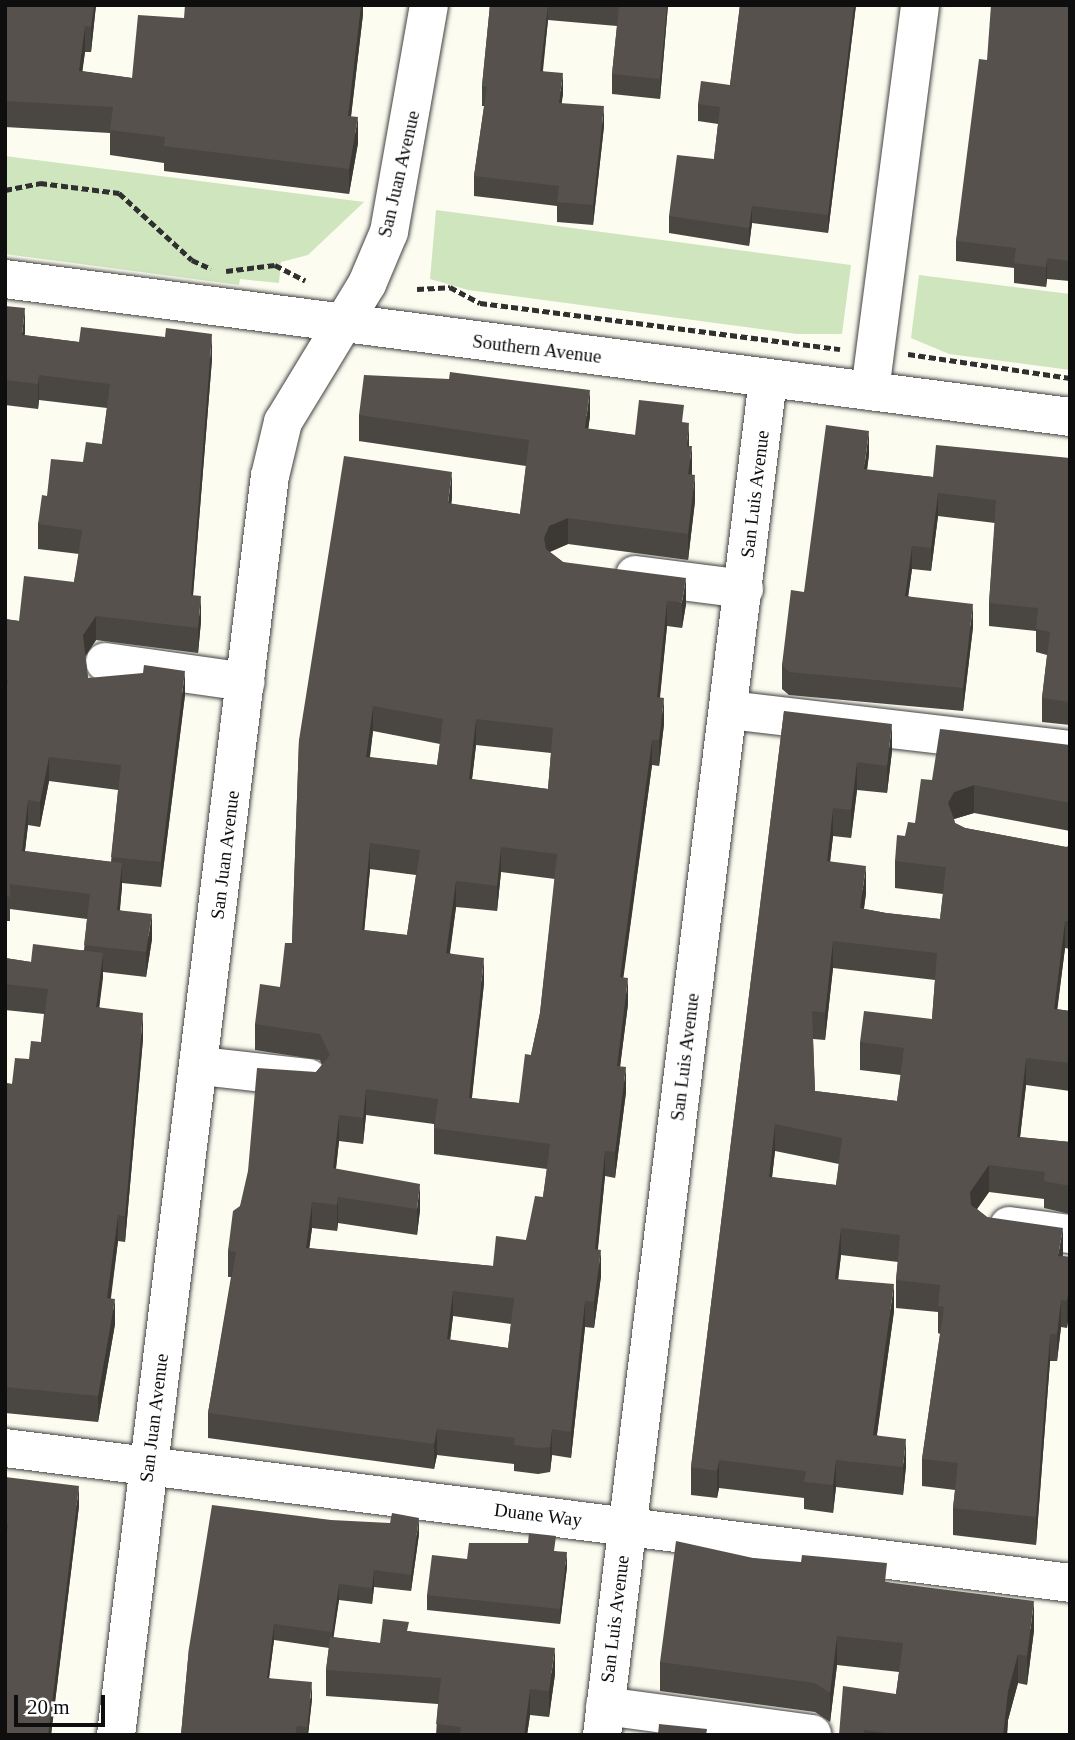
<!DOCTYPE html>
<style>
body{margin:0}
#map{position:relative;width:1075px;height:1740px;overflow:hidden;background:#fdfcf1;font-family:"Times New Roman",serif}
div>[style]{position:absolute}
.green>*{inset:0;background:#cee5be}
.path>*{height:4.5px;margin-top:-2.25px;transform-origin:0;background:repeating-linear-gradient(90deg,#303030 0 7px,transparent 0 10.5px)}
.roads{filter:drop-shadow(0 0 2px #414141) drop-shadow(0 0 2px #414141)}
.minor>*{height:38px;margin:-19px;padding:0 19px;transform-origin:19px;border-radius:19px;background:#fff}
.wall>*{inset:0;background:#4a4641}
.shaded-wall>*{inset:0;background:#3c3935}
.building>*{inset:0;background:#56514c}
span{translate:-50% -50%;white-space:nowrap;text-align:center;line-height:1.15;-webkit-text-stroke:7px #fff;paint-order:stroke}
.street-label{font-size:19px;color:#0e0e0e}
.frame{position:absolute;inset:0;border:7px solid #0e0e0e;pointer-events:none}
.scale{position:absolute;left:14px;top:1695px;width:91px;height:32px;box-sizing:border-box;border:4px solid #0e0e0e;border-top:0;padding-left:9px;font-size:21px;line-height:24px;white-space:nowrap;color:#0e0e0e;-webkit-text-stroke:5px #fff;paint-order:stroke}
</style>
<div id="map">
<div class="green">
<i style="clip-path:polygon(5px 156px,364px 202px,308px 255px,281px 262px,279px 283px,240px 279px,239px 285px,5px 254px)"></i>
<i style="clip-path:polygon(436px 210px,851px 265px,842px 334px,797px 334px,468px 290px,430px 279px)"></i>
<i style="clip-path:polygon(919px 275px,1070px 294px,1070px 370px,949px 354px,911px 338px)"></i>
</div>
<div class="path">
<i style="left:5px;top:190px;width:36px;rotate:-11deg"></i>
<i style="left:40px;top:183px;width:80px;rotate:7.2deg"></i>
<i style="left:119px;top:193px;width:99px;rotate:42.5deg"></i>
<i style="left:192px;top:260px;width:21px;rotate:25deg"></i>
<i style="left:226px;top:271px;width:49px;rotate:-7deg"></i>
<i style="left:275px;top:265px;width:34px;rotate:27deg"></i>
<i style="left:417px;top:289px;width:33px;rotate:-3deg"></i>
<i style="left:450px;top:287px;width:34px;rotate:28deg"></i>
<i style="left:480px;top:303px;width:363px;rotate:7.3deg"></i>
<i style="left:908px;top:354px;width:164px;rotate:8.4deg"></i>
</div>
<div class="roads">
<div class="minor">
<i style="left:5px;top:279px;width:1074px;rotate:7.38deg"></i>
<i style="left:870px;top:391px;width:389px;rotate:-82.6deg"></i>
<i style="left:635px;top:575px;width:110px;rotate:7.3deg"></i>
<i style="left:105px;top:662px;width:142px;rotate:8.1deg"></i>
<i style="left:730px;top:710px;width:342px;rotate:6.7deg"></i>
<i style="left:201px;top:1066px;width:108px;rotate:6.4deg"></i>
<i style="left:1009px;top:1226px;width:62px;rotate:7.5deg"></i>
<i style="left:5px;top:1448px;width:1074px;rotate:7.22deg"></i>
<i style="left:605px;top:1706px;width:209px;rotate:7.7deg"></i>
<i style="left:116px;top:1735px;width:1268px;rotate:-83.03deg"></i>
<i style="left:270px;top:476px;width:56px;rotate:-76.5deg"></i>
<i style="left:283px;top:422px;width:162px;rotate:-58.7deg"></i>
<i style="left:367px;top:284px;width:56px;rotate:-67.1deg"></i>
<i style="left:389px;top:232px;width:230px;rotate:-80deg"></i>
<i style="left:602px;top:1735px;width:1366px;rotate:-83.02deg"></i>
</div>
</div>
<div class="wall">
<i style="clip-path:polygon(5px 5px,96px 5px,91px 52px,85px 52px,82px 71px,132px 78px,184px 18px,363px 5px,363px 14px,351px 116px,358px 143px,349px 194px,164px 171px,164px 163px,110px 155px,110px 133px,5px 127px)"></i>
<i style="clip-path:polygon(490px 5px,668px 5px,660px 99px,612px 94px,612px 74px,617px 26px,548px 20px,543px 71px,563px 94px,561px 103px,604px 126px,593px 225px,557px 222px,557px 206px,474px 196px,474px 176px,484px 106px,482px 106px,482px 86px)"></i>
<i style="clip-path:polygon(740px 5px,856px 5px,828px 233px,752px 223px,749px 246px,669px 233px,669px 216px,714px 159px,718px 124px,698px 121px,698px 104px,730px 85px)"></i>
<i style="clip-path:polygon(1070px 5px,1070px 281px,1047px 279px,1046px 287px,1014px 283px,1014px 268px,956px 261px,956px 241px,987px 60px)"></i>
<i style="clip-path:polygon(evenodd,5px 306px,24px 335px,212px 359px,193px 595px,201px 621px,198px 653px,96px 640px,85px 656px,88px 678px,185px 695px,161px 887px,122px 883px,120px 910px,152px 939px,146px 977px,103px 972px,99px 1007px,143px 1039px,125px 1242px,118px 1241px,111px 1298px,115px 1324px,98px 1422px,5px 1413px,5px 1083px,12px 1084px,41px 1042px,44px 1014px,5px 1010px,5px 958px,31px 962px,84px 950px,87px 919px,10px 909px,10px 921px,5px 921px,5px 619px,19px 621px,74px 582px,79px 554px,38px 549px,38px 524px,47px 496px,102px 444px,107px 408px,39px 400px,38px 409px,5px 405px,5px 306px,49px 781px,118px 790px,111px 862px,25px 851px,28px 825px,40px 827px,49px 781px)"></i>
<i style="clip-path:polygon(evenodd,359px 415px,590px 416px,588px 429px,635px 435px,684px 423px,689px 446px,692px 475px,695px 501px,688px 560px,568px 544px,550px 552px,563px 562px,686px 604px,682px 628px,667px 626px,660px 698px,664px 724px,659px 766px,652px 765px,623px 977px,628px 1004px,620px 1066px,626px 1092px,615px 1178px,605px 1176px,598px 1249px,601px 1276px,594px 1328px,585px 1327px,571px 1458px,552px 1455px,550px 1472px,538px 1474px,514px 1471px,514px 1464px,437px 1455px,434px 1469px,208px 1438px,208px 1413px,231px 1277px,228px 1277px,228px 1251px,240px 1206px,316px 1072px,322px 1065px,320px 1060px,255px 1050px,255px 1024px,280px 987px,292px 943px,299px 740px,452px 498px,451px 504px,520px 514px,526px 466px,359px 441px,359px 415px,373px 731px,440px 744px,437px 765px,370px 757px,373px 731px,359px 415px,476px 745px,551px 753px,548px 789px,472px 779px,476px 745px,359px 415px,370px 869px,416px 875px,407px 935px,364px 930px,370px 869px,359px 415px,501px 872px,555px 879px,540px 1013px,531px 1055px,519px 1103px,472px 1098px,484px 983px,450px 953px,456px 907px,497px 911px,501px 872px,359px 415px,366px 1115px,434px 1124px,434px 1154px,547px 1169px,543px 1197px,526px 1240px,493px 1266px,309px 1248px,312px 1228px,337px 1231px,338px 1223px,417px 1235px,420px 1210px,336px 1169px,339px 1141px,363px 1144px,366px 1115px,359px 415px,453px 1316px,511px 1324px,508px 1348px,450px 1340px,453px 1316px)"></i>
<i style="clip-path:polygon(869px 454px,867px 470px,933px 477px,1070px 458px,1070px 725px,1042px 722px,1042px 698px,1047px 655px,1036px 652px,1036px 631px,989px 626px,989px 603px,995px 523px,938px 516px,931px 571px,912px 569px,908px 596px,973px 627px,963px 711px,789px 695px,782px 689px,782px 665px,804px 592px)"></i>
<i style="clip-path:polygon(evenodd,784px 711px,892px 751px,887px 793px,857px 790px,851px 838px,833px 836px,830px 861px,866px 893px,864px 909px,886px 913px,940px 919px,943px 894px,895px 888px,895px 861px,905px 836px,915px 823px,932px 780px,1070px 745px,1070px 831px,974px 813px,954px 819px,955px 823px,965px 828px,1066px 847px,1070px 846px,1070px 949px,1065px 948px,1057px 1009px,1070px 1011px,1070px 1091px,1026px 1085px,1020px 1137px,1070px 1142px,1070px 1214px,1044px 1208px,1044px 1199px,989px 1192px,977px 1209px,987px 1217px,1062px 1256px,1070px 1257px,1070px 1307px,1067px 1328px,1061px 1327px,1057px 1361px,1050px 1361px,1036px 1545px,953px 1535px,953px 1508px,955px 1490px,922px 1486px,922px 1459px,940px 1334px,938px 1333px,938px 1312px,896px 1308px,896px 1280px,898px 1262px,841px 1255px,838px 1279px,894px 1311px,877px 1435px,906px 1466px,903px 1495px,836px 1487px,833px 1513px,804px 1509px,804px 1498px,719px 1488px,717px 1498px,691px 1495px,691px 1467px,784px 711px,833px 968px,935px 980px,932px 1019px,860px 1042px,860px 1070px,901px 1075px,897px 1101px,815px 1091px,813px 1039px,825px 1040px,833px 968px,784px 711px,775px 1151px,839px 1164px,836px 1185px,772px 1177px,775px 1151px)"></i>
<i style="clip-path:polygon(5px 1477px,79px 1506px,51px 1735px,5px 1735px)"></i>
<i style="clip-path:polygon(419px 1534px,411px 1591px,374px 1587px,372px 1604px,339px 1600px,333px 1637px,380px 1643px,409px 1631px,555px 1674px,549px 1717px,530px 1715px,527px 1735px,436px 1735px,438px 1704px,326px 1696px,326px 1670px,329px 1648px,274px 1640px,269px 1678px,312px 1699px,308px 1735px,181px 1735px,189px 1648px)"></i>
<i style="clip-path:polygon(556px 1551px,567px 1567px,560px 1624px,427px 1610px,427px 1595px,467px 1559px)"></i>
<i style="clip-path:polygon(753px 1558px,887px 1582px,1034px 1630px,1027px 1685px,1018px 1683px,1008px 1720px,1007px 1735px,839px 1735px,896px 1694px,899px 1672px,837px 1665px,830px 1722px,815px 1712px,660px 1691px,660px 1662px)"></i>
</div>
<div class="shaded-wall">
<i style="clip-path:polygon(94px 5px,96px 5px,91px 52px,91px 27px)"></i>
<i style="clip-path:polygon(361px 5px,363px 5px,363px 14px,348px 142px,348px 116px)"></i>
<i style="clip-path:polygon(548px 5px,548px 20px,540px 91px,540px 71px)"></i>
<i style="clip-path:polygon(667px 5px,668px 5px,660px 99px,660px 79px)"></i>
<i style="clip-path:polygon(854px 5px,856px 5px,828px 233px,828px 215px)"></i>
<i style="clip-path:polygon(85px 26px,85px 52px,79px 97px,79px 71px)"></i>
<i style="clip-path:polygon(563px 73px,563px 94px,559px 123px,559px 103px)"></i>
<i style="clip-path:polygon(604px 106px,604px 126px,593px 225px,593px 205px)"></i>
<i style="clip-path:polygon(358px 117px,358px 143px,349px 194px,349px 169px)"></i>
<i style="clip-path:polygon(752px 206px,752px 223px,749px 246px,749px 228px)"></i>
<i style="clip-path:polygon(1047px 258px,1047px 279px,1046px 287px,1046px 267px)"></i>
<i style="clip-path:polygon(25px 308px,25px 333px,22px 360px,22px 335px)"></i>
<i style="clip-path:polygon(212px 334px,212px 359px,191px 620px,191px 595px)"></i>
<i style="clip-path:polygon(39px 375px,39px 400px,38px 409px,38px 384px)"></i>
<i style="clip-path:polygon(590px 390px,590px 416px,585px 454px,585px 428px)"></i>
<i style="clip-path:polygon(689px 423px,689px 449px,687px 446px)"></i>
<i style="clip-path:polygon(869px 431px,869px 454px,864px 493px,864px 469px)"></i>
<i style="clip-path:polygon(692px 446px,692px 472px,688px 500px,688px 474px)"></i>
<i style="clip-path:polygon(452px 472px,452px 498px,448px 529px,448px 503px)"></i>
<i style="clip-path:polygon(695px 475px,695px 501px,688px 560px,688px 534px)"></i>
<i style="clip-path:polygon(938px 493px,938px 516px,931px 571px,931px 548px)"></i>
<i style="clip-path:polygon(568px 518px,568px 544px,549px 552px,544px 564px,544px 538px,549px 526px)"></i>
<i style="clip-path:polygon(912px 546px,912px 569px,905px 619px,905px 596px)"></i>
<i style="clip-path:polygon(686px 578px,686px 604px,682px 628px,682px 602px)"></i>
<i style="clip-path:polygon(201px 596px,201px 621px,198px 653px,198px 628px)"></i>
<i style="clip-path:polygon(667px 601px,667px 626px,657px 723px,657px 697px)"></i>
<i style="clip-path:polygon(973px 604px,973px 627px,963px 711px,963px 688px)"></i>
<i style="clip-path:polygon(96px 616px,96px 640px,83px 660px,83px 635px)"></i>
<i style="clip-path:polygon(185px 671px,185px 695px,161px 887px,161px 862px)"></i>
<i style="clip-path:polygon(664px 698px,664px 724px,659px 766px,659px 740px)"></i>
<i style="clip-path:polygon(373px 706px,373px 731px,366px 783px,366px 757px)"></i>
<i style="clip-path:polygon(476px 719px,476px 745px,469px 805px,469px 779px)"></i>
<i style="clip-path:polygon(892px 724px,892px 751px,887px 793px,887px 766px)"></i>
<i style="clip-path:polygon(652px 740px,652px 765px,620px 1003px,620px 977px)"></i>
<i style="clip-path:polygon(49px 757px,49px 781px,40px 827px,40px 802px)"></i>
<i style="clip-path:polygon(857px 762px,857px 790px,851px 838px,851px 810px)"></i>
<i style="clip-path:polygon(974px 785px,974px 813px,954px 819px,948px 803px,954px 792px)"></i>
<i style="clip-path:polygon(28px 800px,28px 825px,22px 875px,22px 851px)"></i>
<i style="clip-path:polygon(833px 808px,833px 836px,827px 888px,827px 861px)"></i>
<i style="clip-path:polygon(370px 843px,370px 869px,362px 956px,362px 930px)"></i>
<i style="clip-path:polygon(501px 847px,501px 872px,497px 911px,497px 886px)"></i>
<i style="clip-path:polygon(122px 863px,122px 888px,117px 935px,117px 910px)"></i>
<i style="clip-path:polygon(866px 866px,866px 893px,860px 935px,860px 908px)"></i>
<i style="clip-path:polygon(456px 881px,456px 907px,446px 979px,446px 953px)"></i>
<i style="clip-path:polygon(152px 914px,152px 939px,146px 977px,146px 952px)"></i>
<i style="clip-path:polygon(1065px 921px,1065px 948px,1054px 1036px,1054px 1009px)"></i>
<i style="clip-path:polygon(833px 941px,833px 968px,825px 1040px,825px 1013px)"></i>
<i style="clip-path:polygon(103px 953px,103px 978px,96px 1033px,96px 1007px)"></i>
<i style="clip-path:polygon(484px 958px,484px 983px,469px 1123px,469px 1098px)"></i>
<i style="clip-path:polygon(628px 978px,628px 1004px,617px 1091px,617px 1066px)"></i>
<i style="clip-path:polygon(143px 1013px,143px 1039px,125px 1242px,125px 1216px)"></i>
<i style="clip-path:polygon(1026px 1058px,1026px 1085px,1017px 1164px,1017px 1137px)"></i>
<i style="clip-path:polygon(626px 1067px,626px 1092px,615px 1178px,615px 1152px)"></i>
<i style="clip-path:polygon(366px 1089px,366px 1115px,363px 1144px,363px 1118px)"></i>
<i style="clip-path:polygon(339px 1115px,339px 1141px,333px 1194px,333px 1168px)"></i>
<i style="clip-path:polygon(775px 1124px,775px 1151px,769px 1204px,769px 1177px)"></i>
<i style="clip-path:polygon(605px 1151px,605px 1176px,595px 1275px,595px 1249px)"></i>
<i style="clip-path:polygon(989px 1165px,989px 1192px,970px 1219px,970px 1192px)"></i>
<i style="clip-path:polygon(420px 1184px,420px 1210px,417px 1235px,417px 1209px)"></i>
<i style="clip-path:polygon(338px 1197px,338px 1223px,337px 1231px,337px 1205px)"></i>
<i style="clip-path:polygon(312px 1202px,312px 1228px,306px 1274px,306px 1248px)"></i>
<i style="clip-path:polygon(118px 1215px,118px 1241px,107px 1323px,107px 1298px)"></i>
<i style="clip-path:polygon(841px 1228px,841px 1255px,835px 1306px,835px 1279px)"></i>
<i style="clip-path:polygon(1063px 1228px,1063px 1255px,1058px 1283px,1058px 1256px)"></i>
<i style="clip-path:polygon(601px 1250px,601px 1276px,594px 1328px,594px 1302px)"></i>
<i style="clip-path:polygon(1070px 1280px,1070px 1307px,1067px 1328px,1067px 1301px)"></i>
<i style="clip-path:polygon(894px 1284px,894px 1311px,873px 1462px,873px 1435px)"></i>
<i style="clip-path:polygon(453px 1291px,453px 1316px,447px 1365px,447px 1339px)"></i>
<i style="clip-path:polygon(115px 1299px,115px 1324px,98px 1422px,98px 1396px)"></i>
<i style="clip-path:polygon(1061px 1300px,1061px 1327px,1057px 1361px,1057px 1334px)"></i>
<i style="clip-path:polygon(585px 1301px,585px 1327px,571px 1458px,571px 1432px)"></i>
<i style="clip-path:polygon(1050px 1334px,1050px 1361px,1036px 1545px,1036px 1517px)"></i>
<i style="clip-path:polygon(437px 1429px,437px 1455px,434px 1469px,434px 1444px)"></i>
<i style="clip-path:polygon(552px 1429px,552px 1455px,550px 1472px,550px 1447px)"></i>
<i style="clip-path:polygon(906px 1439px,906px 1466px,903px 1495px,903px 1467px)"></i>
<i style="clip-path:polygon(719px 1460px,719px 1488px,717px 1498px,717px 1471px)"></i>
<i style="clip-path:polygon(836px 1460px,836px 1487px,833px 1513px,833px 1485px)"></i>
<i style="clip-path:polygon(79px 1486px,79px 1506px,51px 1735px,48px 1735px)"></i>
<i style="clip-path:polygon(419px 1518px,419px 1534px,411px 1591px,411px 1575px)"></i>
<i style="clip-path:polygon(567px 1552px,567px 1567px,560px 1624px,560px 1609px)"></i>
<i style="clip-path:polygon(374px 1570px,374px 1587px,372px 1604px,372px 1588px)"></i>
<i style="clip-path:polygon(339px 1584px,339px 1600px,332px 1648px,332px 1632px)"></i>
<i style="clip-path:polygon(1034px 1601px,1034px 1630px,1027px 1685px,1027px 1656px)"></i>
<i style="clip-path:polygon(274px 1624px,274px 1640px,267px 1694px,267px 1678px)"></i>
<i style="clip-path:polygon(837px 1636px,837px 1665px,830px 1722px,830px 1693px)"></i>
<i style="clip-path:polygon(555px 1648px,555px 1674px,549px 1717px,549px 1691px)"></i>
<i style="clip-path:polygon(1018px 1654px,1018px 1683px,1008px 1720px,1007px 1735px,1003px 1735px,1008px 1691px)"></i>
<i style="clip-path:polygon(312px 1682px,312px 1699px,308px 1735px,307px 1735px)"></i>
<i style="clip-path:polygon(530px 1689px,530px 1715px,527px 1735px,524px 1735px)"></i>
</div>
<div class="building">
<i style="clip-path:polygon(5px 5px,94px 5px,91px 27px,85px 26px,79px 71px,132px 78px,138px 15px,184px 18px,185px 5px,361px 5px,348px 116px,358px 117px,349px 169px,164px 146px,165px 137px,110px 130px,113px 107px,5px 101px)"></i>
<i style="clip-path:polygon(490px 5px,548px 5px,540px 71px,563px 73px,559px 103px,604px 106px,593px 205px,557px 202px,559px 186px,474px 176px,487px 87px,482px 86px)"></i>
<i style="clip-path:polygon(609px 5px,667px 5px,660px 79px,612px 74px,619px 6px)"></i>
<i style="clip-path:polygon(740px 5px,854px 5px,828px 215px,752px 206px,749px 228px,669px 216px,677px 155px,714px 159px,720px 107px,698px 104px,701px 81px,730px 85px)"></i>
<i style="clip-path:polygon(991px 5px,1070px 5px,1070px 261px,1047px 258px,1046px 267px,1014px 263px,1016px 248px,956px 241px,979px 59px,987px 60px)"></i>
<i style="clip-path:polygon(5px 306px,25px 308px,22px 335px,79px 342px,81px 327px,165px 337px,166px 328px,212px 334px,191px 595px,201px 596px,198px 628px,96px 616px,83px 635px,88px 678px,143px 673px,144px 665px,185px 671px,161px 862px,111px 857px,121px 765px,49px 757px,40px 802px,28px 800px,22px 851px,122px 863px,117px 910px,152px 914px,146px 952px,84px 945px,90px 894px,10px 884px,10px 897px,5px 896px,5px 700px,8px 680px,5px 679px,5px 619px,19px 621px,24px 576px,74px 582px,82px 530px,38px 524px,42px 495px,47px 496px,51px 459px,83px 462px,86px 442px,102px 444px,110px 384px,39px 375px,38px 384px,5px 380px)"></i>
<i style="clip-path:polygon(evenodd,450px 372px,590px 390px,585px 428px,635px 435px,639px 400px,684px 405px,682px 422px,689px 423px,687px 446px,692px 446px,688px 474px,695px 475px,688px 534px,568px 518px,549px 526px,544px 538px,546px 549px,563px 562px,686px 578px,682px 602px,667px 601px,657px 697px,664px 698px,659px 740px,652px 740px,620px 977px,628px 978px,617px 1066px,626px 1067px,615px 1152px,605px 1151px,595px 1249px,601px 1250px,594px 1302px,585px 1301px,571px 1432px,552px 1429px,550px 1447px,538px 1448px,514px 1445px,515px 1438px,437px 1429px,434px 1444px,208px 1413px,236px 1252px,228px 1251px,233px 1211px,240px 1206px,248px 1171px,257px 1068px,316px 1072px,330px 1055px,320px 1034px,255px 1024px,260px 984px,280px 987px,285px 943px,292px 943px,299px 740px,344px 456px,452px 472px,448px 503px,520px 514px,529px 440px,359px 415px,364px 375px,449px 379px,450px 372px,373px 706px,443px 719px,437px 765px,366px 757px,373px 706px,450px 372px,476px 719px,553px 728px,548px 789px,469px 779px,476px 719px,450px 372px,370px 843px,420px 850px,407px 935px,362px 930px,370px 843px,450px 372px,501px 847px,557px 854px,540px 1013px,531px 1055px,525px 1054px,519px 1103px,469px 1098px,484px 958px,446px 953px,456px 881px,497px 886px,501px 847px,450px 372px,366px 1089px,438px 1099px,434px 1128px,550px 1144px,543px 1197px,535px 1196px,526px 1240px,496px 1236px,493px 1266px,306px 1248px,312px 1202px,337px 1205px,338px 1197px,417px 1209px,420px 1184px,333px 1168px,339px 1115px,363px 1118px,366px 1089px,450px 372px,453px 1291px,514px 1298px,508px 1348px,447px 1339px,453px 1291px)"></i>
<i style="clip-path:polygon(826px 425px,869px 431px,864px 469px,933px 477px,936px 445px,1070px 458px,1070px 702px,1042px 698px,1050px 632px,1036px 629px,1038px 608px,989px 603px,996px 500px,938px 493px,931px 548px,912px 546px,905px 596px,973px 604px,963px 688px,789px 672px,782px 665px,791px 590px,804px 592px)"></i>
<i style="clip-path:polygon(evenodd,784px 711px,892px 724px,887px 766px,857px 762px,851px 810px,833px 808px,827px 861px,866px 866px,860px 908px,886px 913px,940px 919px,946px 867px,895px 861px,897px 835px,905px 836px,908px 822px,915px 823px,921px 779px,932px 780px,940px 729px,1070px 745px,1070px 803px,974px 785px,954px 792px,948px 803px,955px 823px,965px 828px,1066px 847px,1070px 846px,1070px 921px,1065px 921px,1054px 1009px,1070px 1011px,1070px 1063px,1026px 1058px,1017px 1137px,1070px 1142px,1070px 1186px,1044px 1181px,1045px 1172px,989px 1165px,970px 1192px,971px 1205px,987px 1217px,1063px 1228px,1058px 1256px,1070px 1257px,1070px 1280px,1067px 1301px,1061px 1300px,1057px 1334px,1050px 1334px,1036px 1517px,953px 1508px,958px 1463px,922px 1459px,944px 1307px,938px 1306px,940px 1285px,896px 1280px,900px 1235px,841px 1228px,835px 1279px,894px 1284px,873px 1435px,906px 1439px,903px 1467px,836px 1460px,833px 1485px,804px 1482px,806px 1471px,719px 1460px,717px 1471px,691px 1467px,784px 711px,833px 941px,937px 953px,932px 1019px,864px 1011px,860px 1042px,904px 1048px,897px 1101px,815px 1091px,812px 1011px,825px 1013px,833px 941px,784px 711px,775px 1124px,842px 1138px,836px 1185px,769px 1177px,775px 1124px)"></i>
<i style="clip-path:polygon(33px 944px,103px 953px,96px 1007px,143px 1013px,125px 1216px,118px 1215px,107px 1298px,115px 1299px,98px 1396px,5px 1387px,5px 1083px,12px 1084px,15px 1058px,29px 1059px,31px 1041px,41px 1042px,48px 989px,5px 984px,5px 958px,31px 962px)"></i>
<i style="clip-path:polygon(5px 1477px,79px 1486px,48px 1735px,5px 1735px,5px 1550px,8px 1524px,5px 1524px)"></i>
<i style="clip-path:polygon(212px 1505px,331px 1520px,390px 1523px,392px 1513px,419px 1518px,411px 1575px,374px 1570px,372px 1588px,339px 1584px,332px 1632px,274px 1624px,267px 1678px,312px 1682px,307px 1727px,297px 1726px,295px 1735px,181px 1735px,189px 1648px)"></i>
<i style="clip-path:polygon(529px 1533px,556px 1536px,554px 1551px,567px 1552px,560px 1609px,427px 1595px,432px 1555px,467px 1559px,469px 1543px,528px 1543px)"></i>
<i style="clip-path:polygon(676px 1541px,753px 1558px,801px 1562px,802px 1555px,887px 1563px,885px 1582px,1034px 1601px,1027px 1656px,1018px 1654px,1008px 1691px,1003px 1735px,901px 1735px,864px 1730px,864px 1735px,839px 1735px,843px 1686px,896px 1694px,903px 1643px,837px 1636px,830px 1693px,815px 1683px,660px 1662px)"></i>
<i style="clip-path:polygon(383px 1619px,409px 1622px,407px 1631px,555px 1648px,549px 1691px,530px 1689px,524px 1735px,460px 1735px,461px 1727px,436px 1724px,441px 1678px,326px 1670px,330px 1637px,380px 1643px)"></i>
<i style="clip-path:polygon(659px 1724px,707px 1729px,706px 1735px,658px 1735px)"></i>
</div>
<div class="street-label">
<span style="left:399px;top:174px;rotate:-77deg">San Juan Avenue</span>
<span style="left:537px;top:349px;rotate:7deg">Southern Avenue</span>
<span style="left:755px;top:494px;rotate:-83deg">San Luis Avenue</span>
<span style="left:225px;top:855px;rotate:-83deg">San Juan Avenue</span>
<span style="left:685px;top:1057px;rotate:-83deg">San Luis Avenue</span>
<span style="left:154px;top:1418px;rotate:-83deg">San Juan Avenue</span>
<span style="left:538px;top:1515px;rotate:7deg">Duane Way</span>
<span style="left:615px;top:1619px;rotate:-83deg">San Luis Avenue</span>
</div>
<div class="frame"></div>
<div class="scale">20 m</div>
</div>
